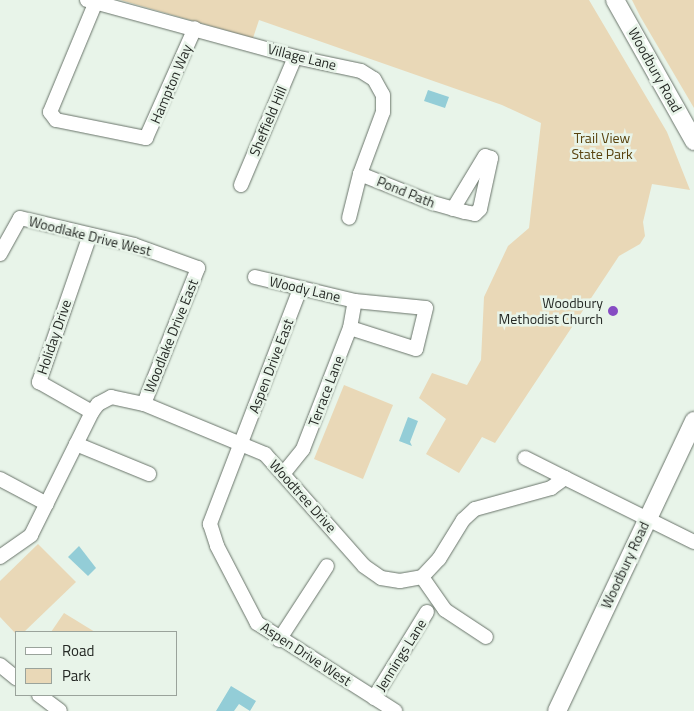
<!DOCTYPE html>
<style>
body{margin:0}
#map{position:relative;width:694px;height:711px;overflow:hidden;background:#e8f4e9;font-family:"Titillium Web",sans-serif}
div>[style]{position:absolute}
.green>*{inset:0;background:#e9d8b7}
.water>*{inset:0;background:#93cdd7}
.roads{filter:drop-shadow(0 0 1px #69746a) drop-shadow(0 0 1px #69746a)}
.minor>*{height:14px;margin:-7px;padding:0 7px;transform-origin:7px;border-radius:7px;background:#fff}
.major>*{height:18px;margin:-9px;padding:0 9px;transform-origin:9px;border-radius:9px;background:#fff}
.dots>*{width:14px;height:14px;translate:-50% -50%;box-sizing:border-box;border:2px solid #e8f4e9;border-radius:50%}
span{translate:-50% -50%;white-space:nowrap;text-align:center;line-height:1.15;-webkit-text-stroke:5px #e8f4e9;paint-order:stroke}
.street-label{font-size:14px;color:#252925}
.park-label{font-size:14px;color:#59430f}
.poi-label{font-size:14px;color:#252925}
.right{translate:-100% -50%;text-align:right}
.legend{position:absolute;left:15px;top:631px;width:162px;height:65px;box-sizing:border-box;background:#e8f4e9;border:1px solid #9aa39b;margin:0;padding:6px 9px;list-style:none;font-size:15px;color:#252925}
.legend li{display:flex;align-items:center;gap:10px;height:25px}
.legend b{width:25px;border:1px solid #9aa39b}
</style>
<div id="map">
<div class="green">
<i style="clip-path:polygon(120px 0,589px 0,667px 132px,690px 190px,652px 184px,643px 222px,645px 236px,640px 244px,619px 256px,495px 443px,482px 437px,459px 473px,426px 454px,446px 419px,419px 398px,432px 373px,467px 385px,481px 360px,484px 297px,508px 246px,529px 228px,541px 123px,502px 105px,259px 20px,253px 38px)"></i>
<i style="clip-path:polygon(632px 0,694px 0,694px 108px,640px 16px)"></i>
<i style="clip-path:polygon(344px 385px,393px 405px,363px 479px,314px 459px)"></i>
<i style="clip-path:polygon(38px 544px,76px 582px,24px 632px,16px 634px,0 617px,0 581px)"></i>
<i style="clip-path:polygon(64px 613px,95px 632px,51px 632px)"></i>
</div>
<div class="water">
<i style="clip-path:polygon(428px 90px,449px 97px,445px 108px,424px 101px)"></i>
<i style="clip-path:polygon(408px 417px,418px 421px,410px 442px,412px 446px,399px 441px)"></i>
<i style="clip-path:polygon(79px 546px,96px 568px,88px 576px,68px 557px)"></i>
<i style="clip-path:polygon(231px 686px,256px 701px,250px 711px,239px 704px,234px 711px,216px 711px)"></i>
</div>
<div class="roads">
<div class="minor">
<i style="left:87px;top:0;width:216px;rotate:15.3deg"></i>
<i style="left:295px;top:57px;width:67px;rotate:12deg"></i>
<i style="left:361px;top:71px;width:15px;rotate:32deg"></i>
<i style="left:374px;top:79px;width:18px;rotate:61deg"></i>
<i style="left:383px;top:95px;width:17px;rotate:90deg"></i>
<i style="left:383px;top:112px;width:66px;rotate:110.4deg"></i>
<i style="left:360px;top:174px;width:45px;rotate:104deg"></i>
<i style="left:95px;top:4px;width:117px;rotate:112.6deg"></i>
<i style="left:50px;top:112px;width:10px;rotate:53deg"></i>
<i style="left:56px;top:120px;width:92px;rotate:11.3deg"></i>
<i style="left:146px;top:138px;width:120px;rotate:-66deg"></i>
<i style="left:360px;top:174px;width:79px;rotate:21.7deg"></i>
<i style="left:433px;top:203px;width:33px;rotate:16deg"></i>
<i style="left:465px;top:212px;width:10px;rotate:11deg"></i>
<i style="left:475px;top:214px;width:7px;rotate:-45deg"></i>
<i style="left:480px;top:209px;width:52px;rotate:-77.8deg"></i>
<i style="left:491px;top:158px;width:6px;rotate:-162deg"></i>
<i style="left:485px;top:156px;width:62px;rotate:121.1deg"></i>
<i style="left:241px;top:185px;width:139px;rotate:-67.1deg"></i>
<i style="left:90px;top:235px;width:156px;rotate:109.1deg"></i>
<i style="left:39px;top:382px;width:61px;rotate:29.5deg"></i>
<i style="left:0;top:254px;width:41px;rotate:-60.9deg"></i>
<i style="left:20px;top:218px;width:117px;rotate:13.3deg"></i>
<i style="left:134px;top:245px;width:68px;rotate:19.8deg"></i>
<i style="left:198px;top:268px;width:146px;rotate:111.7deg"></i>
<i style="left:255px;top:277px;width:103px;rotate:13.5deg"></i>
<i style="left:355px;top:301px;width:71px;rotate:5.6deg"></i>
<i style="left:426px;top:308px;width:42px;rotate:103.7deg"></i>
<i style="left:416px;top:349px;width:69px;rotate:-162.3deg"></i>
<i style="left:300px;top:289px;width:252px;rotate:111deg"></i>
<i style="left:210px;top:524px;width:23px;rotate:72deg"></i>
<i style="left:217px;top:546px;width:87px;rotate:62.5deg"></i>
<i style="left:257px;top:623px;width:164px;rotate:32.5deg"></i>
<i style="left:76px;top:444px;width:79px;rotate:22.3deg"></i>
<i style="left:525px;top:458px;width:45px;rotate:26.6deg"></i>
<i style="left:283px;top:474px;width:32px;rotate:-51deg"></i>
<i style="left:303px;top:449px;width:130px;rotate:-68.8deg"></i>
<i style="left:350px;top:328px;width:27px;rotate:-80deg"></i>
<i style="left:0;top:479px;width:53px;rotate:28deg"></i>
<i style="left:0;top:557px;width:38px;rotate:-35deg"></i>
<i style="left:31px;top:535px;width:137px;rotate:-63.6deg"></i>
<i style="left:92px;top:412px;width:10px;rotate:-53deg"></i>
<i style="left:98px;top:404px;width:15px;rotate:-28deg"></i>
<i style="left:111px;top:397px;width:34px;rotate:12deg"></i>
<i style="left:144px;top:404px;width:131px;rotate:22.5deg"></i>
<i style="left:265px;top:454px;width:149px;rotate:48.5deg"></i>
<i style="left:364px;top:566px;width:21px;rotate:35deg"></i>
<i style="left:381px;top:578px;width:19px;rotate:9deg"></i>
<i style="left:400px;top:581px;width:22px;rotate:-10deg"></i>
<i style="left:422px;top:577px;width:25px;rotate:-47deg"></i>
<i style="left:439px;top:559px;width:46px;rotate:-58.4deg"></i>
<i style="left:463px;top:520px;width:16px;rotate:-43deg"></i>
<i style="left:475px;top:509px;width:79px;rotate:-15.4deg"></i>
<i style="left:551px;top:488px;width:17px;rotate:-36deg"></i>
<i style="left:565px;top:478px;width:144px;rotate:26.4deg"></i>
<i style="left:422px;top:577px;width:40px;rotate:55.1deg"></i>
<i style="left:445px;top:610px;width:49px;rotate:33.4deg"></i>
<i style="left:279px;top:640px;width:88px;rotate:-57deg"></i>
<i style="left:0;top:665px;width:21px;rotate:39deg"></i>
<i style="left:39px;top:695px;width:26px;rotate:37deg"></i>
<i style="left:374px;top:698px;width:101px;rotate:-58.4deg"></i>
</div>
<div class="major">
<i style="left:615px;top:0;width:162px;rotate:60.7deg"></i>
<i style="left:557px;top:711px;width:321px;rotate:-64.7deg"></i>
</div>
</div>
<div class="dots">
<i style="left:613px;top:311px;background:#864cc3"></i>
</div>
<div class="street-label">
<span style="left:302px;top:57px;rotate:14deg">Village Lane</span>
<span style="left:655px;top:70px;rotate:61deg">Woodbury Road</span>
<span style="left:171px;top:84px;rotate:-67deg">Hampton Way</span>
<span style="left:268px;top:121px;rotate:-67deg">Sheffield Hill</span>
<span style="left:406px;top:192px;rotate:22deg">Pond Path</span>
<span style="left:90px;top:236px;rotate:14deg">Woodlake Drive West</span>
<span style="left:305px;top:289px;rotate:13deg">Woody Lane</span>
<span style="left:171px;top:336px;rotate:-68deg">Woodlake Drive East</span>
<span style="left:54px;top:337px;rotate:-71deg">Holiday Drive</span>
<span style="left:271px;top:366px;rotate:-69deg">Aspen Drive East</span>
<span style="left:326px;top:391px;rotate:-69deg">Terrace Lane</span>
<span style="left:303px;top:496px;rotate:48deg">Woodtree Drive</span>
<span style="left:625px;top:565px;rotate:-65deg">Woodbury Road</span>
<span style="left:306px;top:654px;rotate:33deg">Aspen Drive West</span>
<span style="left:401px;top:655px;rotate:-58deg">Jennings Lane</span>
</div>
<div class="park-label">
<span style="left:602px;top:146px">Trail View<br>State Park</span>
</div>
<div class="poi-label">
<span class="right" style="left:603px;top:311px">Woodbury<br>Methodist Church</span>
</div>
<ul class="legend">
<li><b style="height:6px;background:#fff"></b>Road</li>
<li><b style="height:14px;background:#e9d8b7"></b>Park</li>
</ul>
</div>
